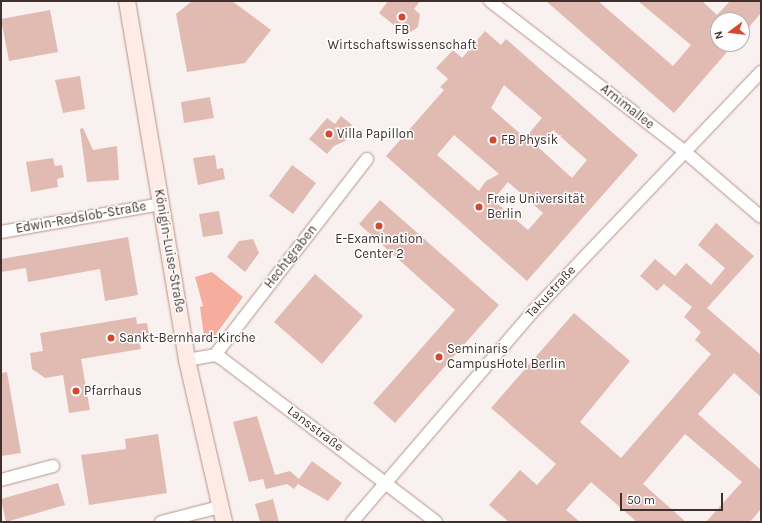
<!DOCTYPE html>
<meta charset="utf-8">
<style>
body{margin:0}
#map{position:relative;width:762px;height:523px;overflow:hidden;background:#f9f1ef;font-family:Karla,sans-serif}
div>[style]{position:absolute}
.green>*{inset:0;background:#f7ad9d}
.building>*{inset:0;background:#e1bbb2}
.roads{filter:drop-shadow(0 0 1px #b6928a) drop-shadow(0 0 1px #b6928a)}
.minor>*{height:12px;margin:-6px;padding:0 6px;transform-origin:6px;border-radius:6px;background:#fff}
.secondary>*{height:16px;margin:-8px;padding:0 8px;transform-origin:8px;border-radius:8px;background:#feebe6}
.dots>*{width:11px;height:11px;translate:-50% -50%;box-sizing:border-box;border:2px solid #fff;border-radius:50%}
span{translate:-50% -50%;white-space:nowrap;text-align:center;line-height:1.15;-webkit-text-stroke:3px #fff;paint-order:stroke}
.poi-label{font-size:13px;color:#3f302d}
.left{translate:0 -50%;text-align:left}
.street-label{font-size:13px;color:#3f302d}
.frame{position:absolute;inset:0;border:2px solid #3f302d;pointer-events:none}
.north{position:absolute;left:710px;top:12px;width:40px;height:40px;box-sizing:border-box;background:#fff;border:1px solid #b2acab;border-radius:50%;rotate:255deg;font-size:11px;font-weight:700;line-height:16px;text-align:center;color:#3f302d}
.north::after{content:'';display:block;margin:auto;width:14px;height:18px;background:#d4482f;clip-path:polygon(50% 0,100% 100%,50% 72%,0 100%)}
.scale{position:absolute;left:620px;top:493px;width:103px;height:18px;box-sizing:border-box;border:2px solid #3f302d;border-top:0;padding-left:5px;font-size:12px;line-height:14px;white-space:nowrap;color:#3f302d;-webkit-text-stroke:3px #fff;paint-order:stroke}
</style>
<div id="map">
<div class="green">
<i style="clip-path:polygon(212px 272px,243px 297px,211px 341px,204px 336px,200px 307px,203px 306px,195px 277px)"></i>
</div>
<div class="building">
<i style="clip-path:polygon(192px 1px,232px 1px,271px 30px,245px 63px,187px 72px,176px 14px)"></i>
<i style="clip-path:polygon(388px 1px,420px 1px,414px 9px,420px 14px,418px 27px,406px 35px,379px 13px)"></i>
<i style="clip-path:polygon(546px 1px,598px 1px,673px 66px,691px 45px,638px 1px,702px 1px,717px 15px,730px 1px,761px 1px,761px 13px,742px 35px,742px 20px,718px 20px,718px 44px,734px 44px,674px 113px)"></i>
<i style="clip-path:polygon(50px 10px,58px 52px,9px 61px,1px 19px)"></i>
<i style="clip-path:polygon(evenodd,485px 31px,501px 45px,506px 39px,638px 155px,527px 281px,386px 156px,444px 90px,440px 87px,448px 79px,436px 68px,453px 50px,462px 58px,485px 31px,504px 85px,542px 118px,525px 138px,491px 108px,504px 85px,485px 31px,553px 130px,587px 160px,572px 178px,538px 147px,553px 130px,485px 31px,454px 135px,499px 174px,486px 181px,479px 191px,437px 155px,454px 135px,485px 31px,508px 182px,543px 213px,528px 230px,493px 200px,508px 182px)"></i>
<i style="clip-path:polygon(80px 76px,85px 109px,63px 113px,55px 80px)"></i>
<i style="clip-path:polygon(210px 97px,214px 118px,184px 123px,181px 102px)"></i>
<i style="clip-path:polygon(341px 116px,352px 125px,346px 131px,347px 140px,334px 146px,327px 154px,309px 139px,327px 118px,335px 124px)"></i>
<i style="clip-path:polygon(83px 128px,93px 150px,117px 146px,119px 180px,87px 182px,80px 129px)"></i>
<i style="clip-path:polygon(215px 155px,217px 169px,223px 168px,225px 179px,198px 185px,193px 158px)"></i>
<i style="clip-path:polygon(53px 158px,55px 166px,62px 165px,64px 177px,57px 179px,58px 187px,31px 192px,26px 162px)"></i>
<i style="clip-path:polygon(292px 165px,316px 183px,293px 214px,269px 196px)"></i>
<i style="clip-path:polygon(380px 200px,499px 305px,395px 423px,373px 403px,455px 310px,359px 224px)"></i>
<i style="clip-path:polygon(219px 211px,223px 234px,203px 237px,199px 214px)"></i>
<i style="clip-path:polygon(716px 223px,754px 256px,707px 308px,761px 355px,761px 397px,734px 373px,698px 414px,761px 470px,761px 509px,750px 522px,706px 522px,742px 482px,685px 434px,643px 484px,686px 522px,637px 522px,591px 482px,566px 510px,580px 522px,509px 522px,489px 505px,520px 470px,537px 485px,556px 464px,491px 408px,574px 313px,630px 361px,580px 422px,621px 458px,711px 354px,695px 340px,701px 332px,684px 317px,692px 307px,664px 284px,657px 291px,640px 276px,655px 259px,675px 276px,686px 263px,711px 285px,725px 268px,698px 245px)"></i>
<i style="clip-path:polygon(128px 237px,138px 295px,105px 301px,100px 269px,28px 282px,26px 268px,1px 272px,1px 259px)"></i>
<i style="clip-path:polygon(253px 239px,259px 253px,245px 272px,227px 257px,239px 241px)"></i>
<i style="clip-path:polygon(315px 274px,363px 316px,322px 364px,274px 322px)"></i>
<i style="clip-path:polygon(136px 317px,137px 324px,147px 323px,150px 339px,139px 341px,141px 349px,81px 359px,90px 410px,69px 413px,63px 375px,45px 378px,32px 369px,30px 353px,43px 351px,40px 333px)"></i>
<i style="clip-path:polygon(7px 372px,21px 453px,1px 456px,1px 373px)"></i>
<i style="clip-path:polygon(257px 416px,275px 475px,290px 471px,299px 479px,312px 461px,342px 483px,328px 501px,298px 484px,294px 489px,287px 484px,266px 489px,263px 479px,249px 482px,233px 422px)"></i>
<i style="clip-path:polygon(158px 434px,167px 493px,89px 505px,81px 455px,126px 449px,125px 439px)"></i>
<i style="clip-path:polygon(58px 483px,65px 505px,6px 522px,1px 499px)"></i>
<i style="clip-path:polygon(273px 499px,279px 522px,260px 522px,255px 504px)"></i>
</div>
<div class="roads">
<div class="minor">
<i style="left:490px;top:1px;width:245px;rotate:37.7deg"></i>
<i style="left:684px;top:151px;width:101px;rotate:40.6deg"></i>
<i style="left:1px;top:232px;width:162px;rotate:-9.9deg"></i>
<i style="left:215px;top:355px;width:248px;rotate:-52.2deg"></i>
<i style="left:187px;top:360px;width:28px;rotate:-10deg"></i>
<i style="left:215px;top:355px;width:7px;rotate:27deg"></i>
<i style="left:221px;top:358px;width:270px;rotate:37.3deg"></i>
<i style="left:1px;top:480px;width:54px;rotate:-15.1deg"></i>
<i style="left:161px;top:522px;width:61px;rotate:-14.3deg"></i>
<i style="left:352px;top:522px;width:284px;rotate:-49.3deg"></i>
<i style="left:537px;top:307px;width:325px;rotate:-46.4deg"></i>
</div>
<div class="secondary">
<i style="left:127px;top:1px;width:364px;rotate:80.5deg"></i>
<i style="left:187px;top:360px;width:166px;rotate:77.1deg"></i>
</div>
</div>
<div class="dots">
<i style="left:402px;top:17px;background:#d4482f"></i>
<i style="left:329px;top:134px;background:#d4482f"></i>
<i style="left:493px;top:140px;background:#d4482f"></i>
<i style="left:479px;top:207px;background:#d4482f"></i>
<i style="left:379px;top:226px;background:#d4482f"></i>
<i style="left:111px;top:338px;background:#d4482f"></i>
<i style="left:439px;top:357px;background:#d4482f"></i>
<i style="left:76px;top:391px;background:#d4482f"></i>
</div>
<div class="poi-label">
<span style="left:402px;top:38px">FB<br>Wirtschaftswissenschaft</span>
<span class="left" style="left:337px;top:134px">Villa Papillon</span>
<span class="left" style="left:501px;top:140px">FB Physik</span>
<span class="left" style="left:487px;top:207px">Freie Universität<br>Berlin</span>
<span style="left:379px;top:247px">E-Examination<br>Center 2</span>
<span class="left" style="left:119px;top:338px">Sankt-Bernhard-Kirche</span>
<span class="left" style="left:447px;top:357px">Seminaris<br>CampusHotel Berlin</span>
<span class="left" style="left:84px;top:391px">Pfarrhaus</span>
</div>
<div class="street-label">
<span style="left:627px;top:107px;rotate:38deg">Arnimallee</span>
<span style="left:81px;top:218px;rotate:-10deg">Edwin-Redslob-Straße</span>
<span style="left:169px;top:251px;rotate:80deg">Königin-Luise-Straße</span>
<span style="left:291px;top:257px;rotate:-52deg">Hechtgraben</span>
<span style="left:551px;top:292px;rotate:-47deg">Takustraße</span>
<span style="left:315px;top:429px;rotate:37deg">Lansstraße</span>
</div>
<div class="frame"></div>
<div class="north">N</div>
<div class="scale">50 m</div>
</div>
